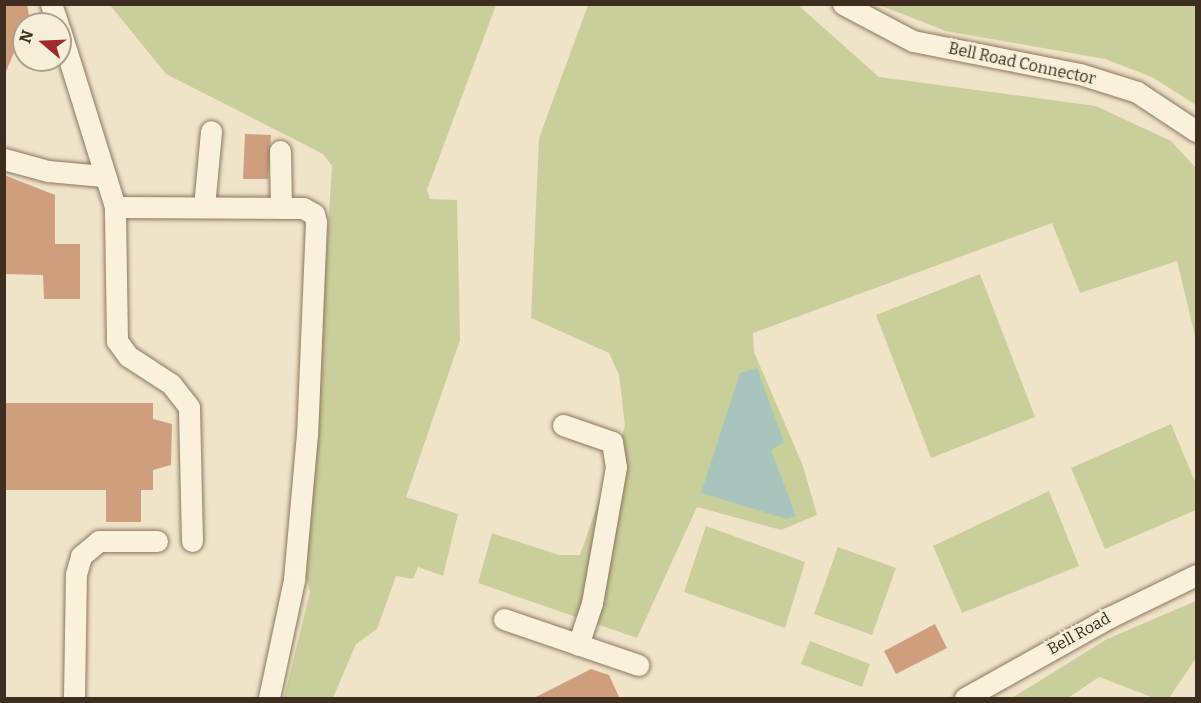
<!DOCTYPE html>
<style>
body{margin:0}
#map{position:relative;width:1201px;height:703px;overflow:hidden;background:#f0e4c8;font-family:Bitter,serif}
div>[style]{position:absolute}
.green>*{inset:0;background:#c9cf9b}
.water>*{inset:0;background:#a9c4bc}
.building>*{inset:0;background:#cf9f7d}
.roads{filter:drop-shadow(0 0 2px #8d765c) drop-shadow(0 0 2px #8d765c)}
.minor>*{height:21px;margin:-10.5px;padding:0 10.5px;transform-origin:10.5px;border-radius:10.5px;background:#faf1dc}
span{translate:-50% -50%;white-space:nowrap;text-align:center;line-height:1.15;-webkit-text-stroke:4.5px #f7eed8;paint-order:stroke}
.street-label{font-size:16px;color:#3d2e20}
.frame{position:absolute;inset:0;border:6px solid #3d2e20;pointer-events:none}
.north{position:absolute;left:12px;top:12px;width:60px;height:60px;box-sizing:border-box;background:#f7eed8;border:2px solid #ada18e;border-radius:50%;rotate:289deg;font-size:16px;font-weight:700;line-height:24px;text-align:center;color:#3d2e20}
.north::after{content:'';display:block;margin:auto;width:21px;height:27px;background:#9e2a2b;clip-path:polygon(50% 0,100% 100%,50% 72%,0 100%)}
</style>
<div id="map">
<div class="green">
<i style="clip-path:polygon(110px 5px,496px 5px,427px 190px,430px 199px,457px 200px,460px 340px,406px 497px,458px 514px,443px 576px,418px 567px,413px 579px,396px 576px,377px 629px,356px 644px,333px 698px,284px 698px,310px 592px,306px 576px,332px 166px,323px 154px,166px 74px)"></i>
<i style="clip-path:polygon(588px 5px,798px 5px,879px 77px,1096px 106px,1171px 141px,1196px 168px,1196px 340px,1177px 261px,1080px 293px,1052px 223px,753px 333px,754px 352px,803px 466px,817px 515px,781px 530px,697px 507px,637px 638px,478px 583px,492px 533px,559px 555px,580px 555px,625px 426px,619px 375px,609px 353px,531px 318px,539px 138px)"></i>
<i style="clip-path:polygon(879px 5px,1196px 5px,1196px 105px,1152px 77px,1105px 59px,946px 31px)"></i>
<i style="clip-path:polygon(980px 274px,1035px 417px,931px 458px,876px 315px)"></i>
<i style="clip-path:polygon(1171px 424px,1196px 484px,1196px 510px,1105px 549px,1071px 468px)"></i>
<i style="clip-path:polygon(1049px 491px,1079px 566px,962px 613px,933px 546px)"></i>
<i style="clip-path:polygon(706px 526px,805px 562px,785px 628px,684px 592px)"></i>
<i style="clip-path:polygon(838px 547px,896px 568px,872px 635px,814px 614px)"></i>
<i style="clip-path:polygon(1196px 601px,1196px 658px,1169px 698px,1154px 698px,1099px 677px,1068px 698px,1012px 698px,1107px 639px)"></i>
<i style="clip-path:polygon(810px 641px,870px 664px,862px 687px,801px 664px)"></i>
</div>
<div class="water">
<i style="clip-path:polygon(757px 368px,784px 442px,771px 450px,796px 516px,787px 519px,701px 493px,740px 373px)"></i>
</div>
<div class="building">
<i style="clip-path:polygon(4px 4px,27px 4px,29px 16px,5px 74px)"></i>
<i style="clip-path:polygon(245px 134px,271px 135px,268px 179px,243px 179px)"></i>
<i style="clip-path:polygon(4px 175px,55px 195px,55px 244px,80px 244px,80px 299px,44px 299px,43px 275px,4px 274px)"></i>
<i style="clip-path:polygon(4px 403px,153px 403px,153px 419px,172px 424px,171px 465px,153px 470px,153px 490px,141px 490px,141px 522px,106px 522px,106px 490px,4px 490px)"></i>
<i style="clip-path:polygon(935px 624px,947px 648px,896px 674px,884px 651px)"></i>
<i style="clip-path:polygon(591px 669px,609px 675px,620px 699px,532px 699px)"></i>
</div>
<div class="roads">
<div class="minor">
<i style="left:51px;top:4px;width:21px;rotate:71deg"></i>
<i style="left:843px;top:4px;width:79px;rotate:27.9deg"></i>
<i style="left:913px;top:41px;width:170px;rotate:11.2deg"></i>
<i style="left:1080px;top:74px;width:60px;rotate:17.5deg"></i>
<i style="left:1137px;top:92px;width:71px;rotate:33.5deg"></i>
<i style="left:60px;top:30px;width:185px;rotate:72.7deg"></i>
<i style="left:280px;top:151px;width:57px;rotate:89deg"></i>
<i style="left:4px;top:159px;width:46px;rotate:15.3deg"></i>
<i style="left:48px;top:171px;width:55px;rotate:5.2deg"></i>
<i style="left:204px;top:207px;width:76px;rotate:-84.7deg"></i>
<i style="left:563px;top:425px;width:52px;rotate:19.1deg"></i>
<i style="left:612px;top:442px;width:25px;rotate:81deg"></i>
<i style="left:616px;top:467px;width:138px;rotate:100deg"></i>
<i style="left:592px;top:603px;width:44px;rotate:108.4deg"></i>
<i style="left:192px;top:541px;width:134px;rotate:-91.3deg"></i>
<i style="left:189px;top:407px;width:29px;rotate:-128deg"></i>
<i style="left:171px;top:384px;width:51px;rotate:-146.9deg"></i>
<i style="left:128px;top:356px;width:19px;rotate:-126deg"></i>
<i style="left:117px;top:341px;width:134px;rotate:-90.9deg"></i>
<i style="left:115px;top:207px;width:188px;rotate:0.3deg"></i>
<i style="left:303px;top:208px;width:13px;rotate:29deg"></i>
<i style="left:314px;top:214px;width:8px;rotate:76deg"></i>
<i style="left:316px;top:222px;width:212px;rotate:92.4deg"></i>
<i style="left:307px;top:434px;width:147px;rotate:95.1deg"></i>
<i style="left:294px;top:580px;width:121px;rotate:102deg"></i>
<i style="left:504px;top:619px;width:142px;rotate:18.9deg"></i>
<i style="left:74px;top:698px;width:124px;rotate:-89.1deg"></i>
<i style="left:76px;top:574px;width:19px;rotate:-74deg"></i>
<i style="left:81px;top:556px;width:23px;rotate:-40deg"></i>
<i style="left:99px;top:541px;width:58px"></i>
<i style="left:965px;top:698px;width:166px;rotate:-29.2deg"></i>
<i style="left:1110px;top:617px;width:96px;rotate:-26deg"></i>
</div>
</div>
<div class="street-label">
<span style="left:1022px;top:64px;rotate:12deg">Bell Road Connector</span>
<span style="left:1079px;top:634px;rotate:-29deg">Bell Road</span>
</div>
<div class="frame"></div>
<div class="north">N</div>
</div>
